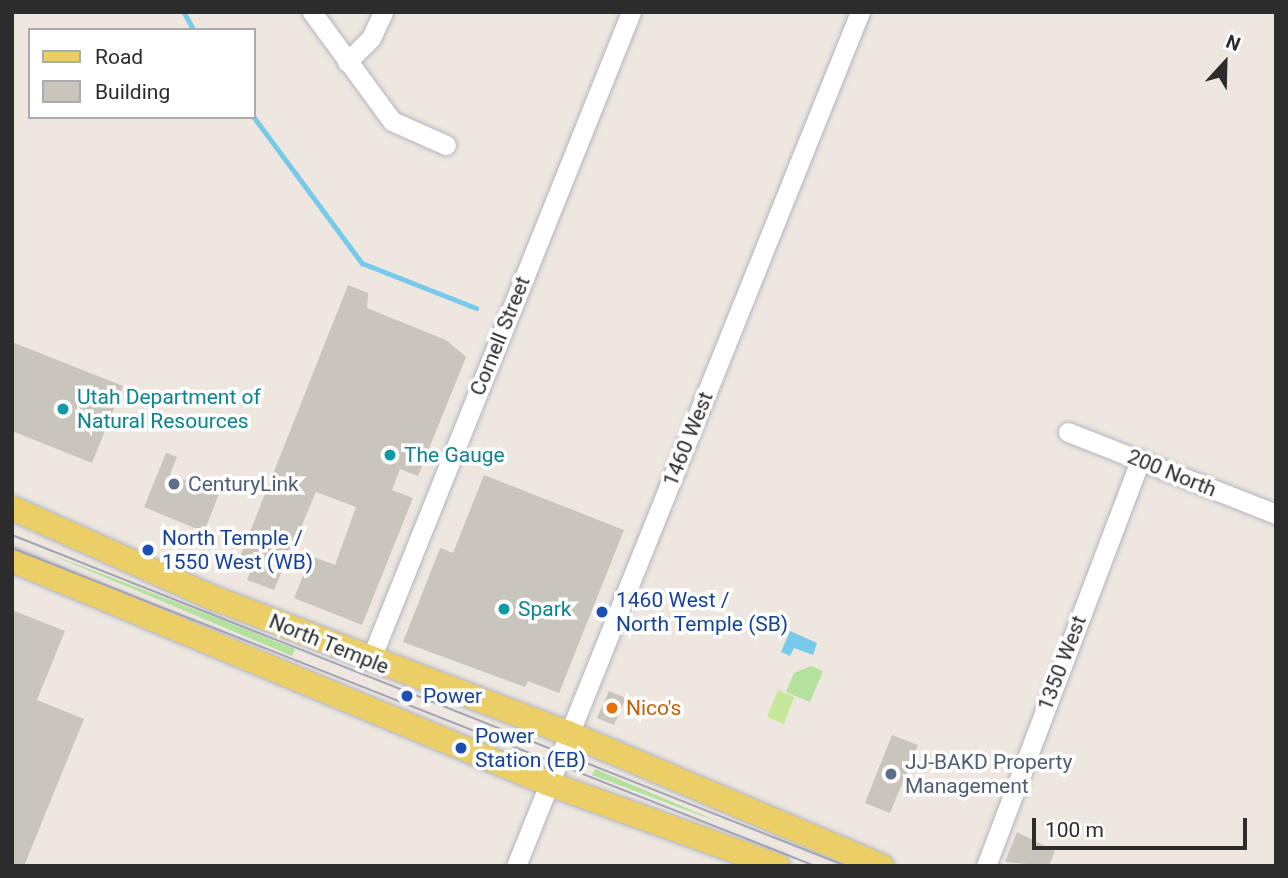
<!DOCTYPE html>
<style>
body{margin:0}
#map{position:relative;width:1288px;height:878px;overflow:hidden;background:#ede7df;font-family:Roboto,sans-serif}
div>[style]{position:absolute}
.green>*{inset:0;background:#b4e19e}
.pitch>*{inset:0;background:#c6e89b}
.water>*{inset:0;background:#77caea}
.stream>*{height:4.5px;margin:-2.25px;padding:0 2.25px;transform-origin:2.25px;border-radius:2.25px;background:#77caea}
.building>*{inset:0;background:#c9c5bd}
.roads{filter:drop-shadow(0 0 2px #b2b5bf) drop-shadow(0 0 2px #b2b5bf)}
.minor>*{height:19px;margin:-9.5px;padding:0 9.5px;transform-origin:9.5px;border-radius:9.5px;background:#fff}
.major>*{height:24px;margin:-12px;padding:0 12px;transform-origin:12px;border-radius:12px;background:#ebce66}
.tram>*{height:2px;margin:-1px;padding:0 1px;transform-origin:1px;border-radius:1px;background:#a2a4b5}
.dots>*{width:19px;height:19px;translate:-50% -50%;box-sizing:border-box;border:4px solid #fff;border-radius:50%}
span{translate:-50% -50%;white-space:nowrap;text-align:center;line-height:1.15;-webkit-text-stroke:7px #fff;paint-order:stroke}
.street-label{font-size:21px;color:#2c2c2c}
.culture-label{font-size:21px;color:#0d838f}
.left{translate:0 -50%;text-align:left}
.service-label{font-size:21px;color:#4e5e75}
.transit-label{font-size:21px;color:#164399}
.food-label{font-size:21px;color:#c56008}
.frame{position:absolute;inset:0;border:14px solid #2c2c2c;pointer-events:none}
.legend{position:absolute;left:28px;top:28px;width:228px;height:91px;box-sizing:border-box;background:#fff;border:2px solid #ababab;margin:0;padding:9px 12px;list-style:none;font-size:21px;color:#2c2c2c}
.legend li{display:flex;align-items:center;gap:14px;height:35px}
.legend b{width:35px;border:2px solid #ababab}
.north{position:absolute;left:1190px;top:28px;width:70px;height:70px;-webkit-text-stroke:5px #fff;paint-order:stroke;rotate:22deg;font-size:19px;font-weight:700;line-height:28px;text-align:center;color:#2c2c2c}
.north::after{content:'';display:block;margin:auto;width:24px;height:32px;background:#2c2c2c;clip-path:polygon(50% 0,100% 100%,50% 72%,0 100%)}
.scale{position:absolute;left:1032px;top:818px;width:215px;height:32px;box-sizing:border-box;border:4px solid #2c2c2c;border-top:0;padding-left:9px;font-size:21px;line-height:24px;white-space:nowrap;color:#2c2c2c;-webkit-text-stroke:5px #fff;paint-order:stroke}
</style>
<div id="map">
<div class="green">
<i style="clip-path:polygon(40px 550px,199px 611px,295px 649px,292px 656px)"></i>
<i style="clip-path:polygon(811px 666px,823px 671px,810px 702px,786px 692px,794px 673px)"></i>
<i style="clip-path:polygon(595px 769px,621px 780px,721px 823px,592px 775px)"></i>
</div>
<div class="pitch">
<i style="clip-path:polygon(778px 690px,794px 697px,784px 724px,767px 717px)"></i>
</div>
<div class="water">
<i style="clip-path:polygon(790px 631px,817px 643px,813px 655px,794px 648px,790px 656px,781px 652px)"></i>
</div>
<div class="stream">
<i style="left:184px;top:12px;width:21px;rotate:61deg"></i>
<i style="left:254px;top:117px;width:182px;rotate:53.5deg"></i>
<i style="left:362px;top:263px;width:123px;rotate:21.5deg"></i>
</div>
<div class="building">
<i style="clip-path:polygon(348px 285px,368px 293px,367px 308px,446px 340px,466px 357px,418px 476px,400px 469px,392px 490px,413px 498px,362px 625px,294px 598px,311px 556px,335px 565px,356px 507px,316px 492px,274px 590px,247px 580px,252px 567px,238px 562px)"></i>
<i style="clip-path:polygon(12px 342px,123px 386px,92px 463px,12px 431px)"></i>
<i style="clip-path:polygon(166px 453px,177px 457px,170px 474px,219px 494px,204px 532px,144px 507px)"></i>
<i style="clip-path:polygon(484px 475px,624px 530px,559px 693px,528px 681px,525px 687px,403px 642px,440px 548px,453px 553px)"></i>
<i style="clip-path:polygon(12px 610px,65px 631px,37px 700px,84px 719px,24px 866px,12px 866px)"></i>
<i style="clip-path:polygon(609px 691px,626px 698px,614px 725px,597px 718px)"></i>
<i style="clip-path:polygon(892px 735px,918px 745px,890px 813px,865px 803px)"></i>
<i style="clip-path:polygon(1017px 832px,1055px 851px,1049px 866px,1005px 862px)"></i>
</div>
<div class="roads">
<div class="minor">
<i style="left:312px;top:12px;width:135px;rotate:53.7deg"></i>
<i style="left:392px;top:121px;width:59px;rotate:24deg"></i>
<i style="left:347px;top:62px;width:34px;rotate:-45deg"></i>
<i style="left:371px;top:38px;width:29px;rotate:-65deg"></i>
<i style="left:1068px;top:432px;width:224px;rotate:21.5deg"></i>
<i style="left:370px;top:661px;width:700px;rotate:-68.09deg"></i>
<i style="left:516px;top:866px;width:921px;rotate:-68.06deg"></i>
<i style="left:986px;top:866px;width:434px;rotate:-69.2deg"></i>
</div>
<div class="major">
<i style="left:12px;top:508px;width:218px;rotate:24.1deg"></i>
<i style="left:211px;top:597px;width:382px;rotate:20.9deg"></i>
<i style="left:568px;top:733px;width:341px;rotate:23deg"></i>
<i style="left:12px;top:560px;width:580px;rotate:22.63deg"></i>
<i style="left:547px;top:783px;width:245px;rotate:19.8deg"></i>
</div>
</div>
<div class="tram">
<i style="left:12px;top:535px;width:897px;rotate:21.65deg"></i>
<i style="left:12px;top:548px;width:864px;rotate:21.6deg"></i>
</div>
<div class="dots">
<i style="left:63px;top:409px;background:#0f9aa8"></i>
<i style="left:390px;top:455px;background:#0f9aa8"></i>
<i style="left:174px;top:484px;background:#5c6f8a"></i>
<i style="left:148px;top:550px;background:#1a4fb4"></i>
<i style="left:504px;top:609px;background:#0f9aa8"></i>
<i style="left:602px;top:612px;background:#1a4fb4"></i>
<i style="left:407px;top:696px;background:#1a4fb4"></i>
<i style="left:612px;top:708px;background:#e8710a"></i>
<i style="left:461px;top:748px;background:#1a4fb4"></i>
<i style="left:891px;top:774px;background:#5c6f8a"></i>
</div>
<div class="street-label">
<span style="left:500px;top:336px;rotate:-68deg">Cornell Street</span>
<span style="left:688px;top:439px;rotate:-68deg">1460 West</span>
<span style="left:1172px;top:473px;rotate:22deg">200 North</span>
<span style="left:329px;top:644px;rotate:22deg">North Temple</span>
<span style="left:1062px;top:663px;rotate:-69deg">1350 West</span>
</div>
<div class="culture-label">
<span class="left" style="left:77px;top:409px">Utah Department of<br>Natural Resources</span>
<span class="left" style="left:404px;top:455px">The Gauge</span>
<span class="left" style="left:518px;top:609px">Spark</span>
</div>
<div class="service-label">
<span class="left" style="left:188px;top:484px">CenturyLink</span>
<span class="left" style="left:905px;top:774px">JJ-BAKD Property<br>Management</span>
</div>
<div class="transit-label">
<span class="left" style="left:162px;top:550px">North Temple /<br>1550 West (WB)</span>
<span class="left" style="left:616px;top:612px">1460 West /<br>North Temple (SB)</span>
<span class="left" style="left:423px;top:696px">Power</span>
<span class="left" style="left:475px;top:748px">Power<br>Station (EB)</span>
</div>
<div class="food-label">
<span class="left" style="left:626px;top:708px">Nico's</span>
</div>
<div class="frame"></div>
<ul class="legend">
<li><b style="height:9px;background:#ebce66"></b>Road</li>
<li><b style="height:19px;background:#c9c5bd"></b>Building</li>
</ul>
<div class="north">N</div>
<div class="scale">100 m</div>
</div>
